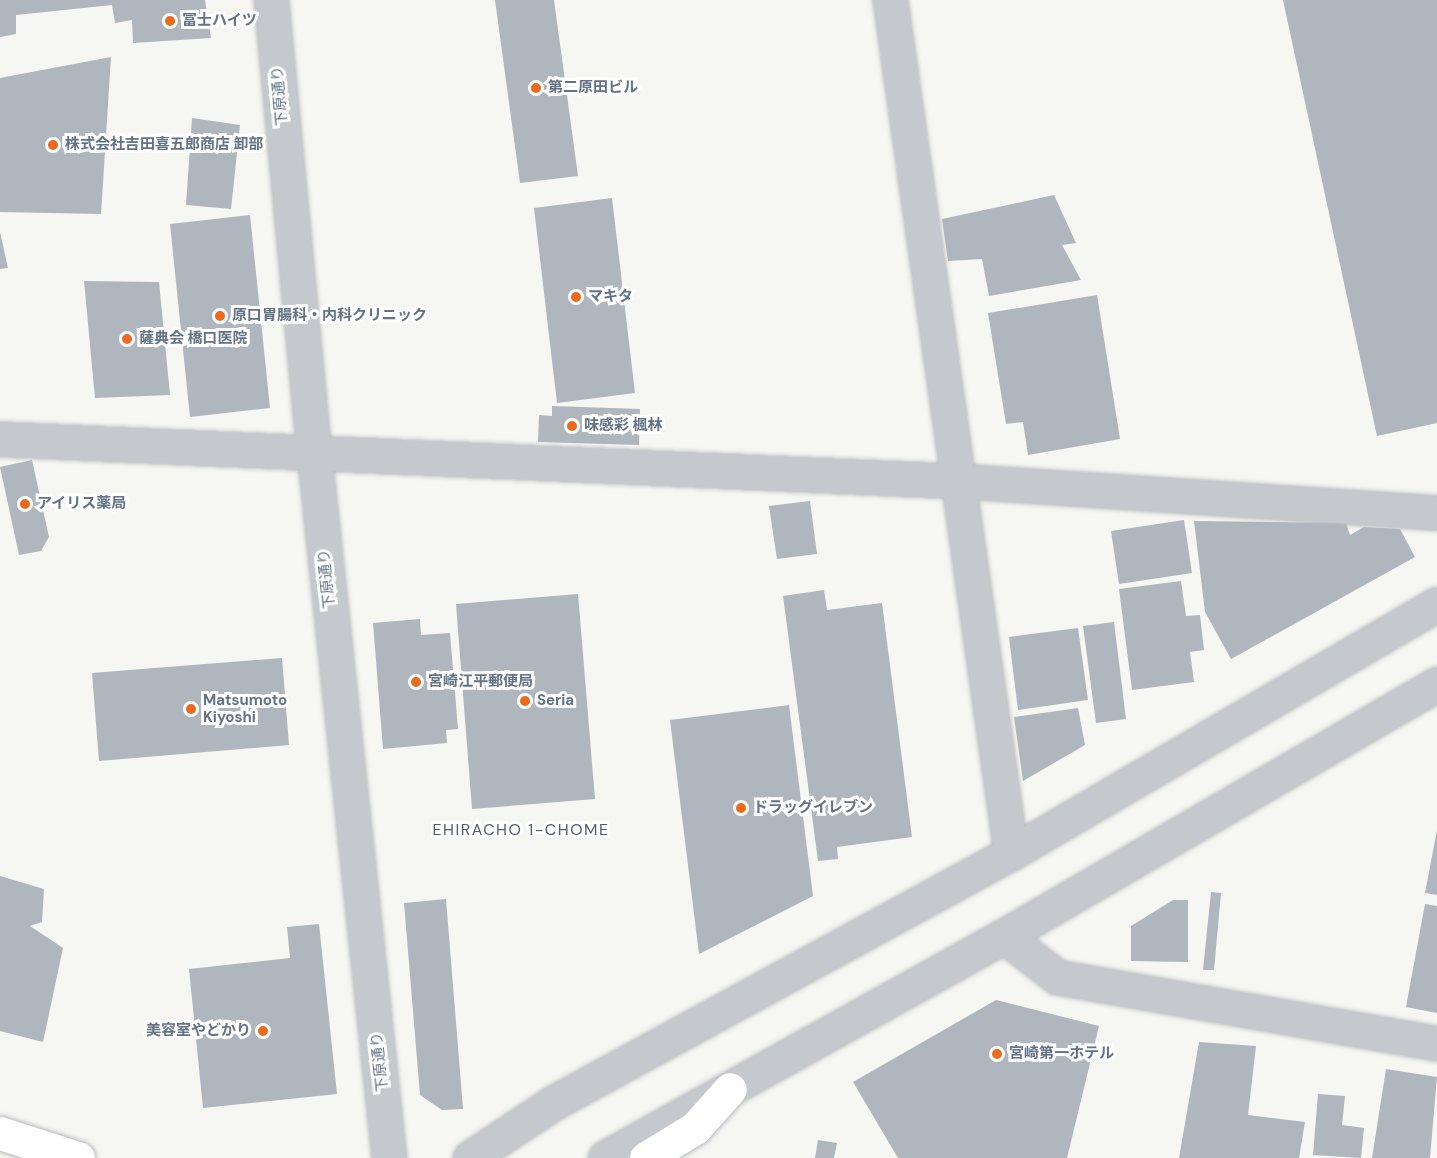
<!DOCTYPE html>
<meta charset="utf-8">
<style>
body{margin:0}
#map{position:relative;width:1437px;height:1158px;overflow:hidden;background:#f6f6f2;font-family:"DM Sans","Noto Sans JP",sans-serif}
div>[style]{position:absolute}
.building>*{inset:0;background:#b0b6bd}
.roads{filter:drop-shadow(0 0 2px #b7babe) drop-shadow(0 0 2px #b7babe)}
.minor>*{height:33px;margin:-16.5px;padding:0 16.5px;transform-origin:16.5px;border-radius:16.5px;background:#c5c8cc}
.tertiary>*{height:33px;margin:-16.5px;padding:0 16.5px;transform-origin:16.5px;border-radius:16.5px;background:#c5c8cc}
.trunk>*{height:33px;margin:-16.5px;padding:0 16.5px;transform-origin:16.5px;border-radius:16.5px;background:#fff}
.dots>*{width:16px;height:16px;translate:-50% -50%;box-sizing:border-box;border:3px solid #fff;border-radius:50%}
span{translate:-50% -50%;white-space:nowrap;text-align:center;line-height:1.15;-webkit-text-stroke:6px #fff;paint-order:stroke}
.poi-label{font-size:15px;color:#637286;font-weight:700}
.left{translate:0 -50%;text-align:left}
.right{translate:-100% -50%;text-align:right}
.street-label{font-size:15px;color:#637286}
.neighbourhood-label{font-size:16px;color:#525c6a;letter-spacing:1.5px}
</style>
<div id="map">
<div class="building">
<i style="clip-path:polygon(0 0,205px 0,211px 38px,133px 43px,132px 20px,115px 23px,112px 5px,16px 15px,16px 34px,0 37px)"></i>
<i style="clip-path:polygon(495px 0,554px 0,578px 176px,520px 183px)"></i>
<i style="clip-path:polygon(1283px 0,1437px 0,1437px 423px,1377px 436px)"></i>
<i style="clip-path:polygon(111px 57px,101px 214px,0 212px,0 78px)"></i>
<i style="clip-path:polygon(192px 118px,240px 125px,231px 209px,186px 205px)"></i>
<i style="clip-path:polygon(1054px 195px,1076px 243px,1062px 245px,1081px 280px,989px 296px,982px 259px,948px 261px,942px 219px)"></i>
<i style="clip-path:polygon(612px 198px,635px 393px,557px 403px,534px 208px)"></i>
<i style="clip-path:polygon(250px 215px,270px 408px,190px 417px,170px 224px)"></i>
<i style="clip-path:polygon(0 232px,8px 268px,0 269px)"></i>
<i style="clip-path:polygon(84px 281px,159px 282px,170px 395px,95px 398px)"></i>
<i style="clip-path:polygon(1097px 295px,1120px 439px,1028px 455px,1023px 422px,1006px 424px,988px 313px)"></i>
<i style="clip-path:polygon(552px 406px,640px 409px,639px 445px,538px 442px,539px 415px,552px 416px)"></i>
<i style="clip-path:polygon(32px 460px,49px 537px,41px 551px,19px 555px,0 467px)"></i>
<i style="clip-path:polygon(810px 501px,817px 554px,777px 559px,769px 506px)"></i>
<i style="clip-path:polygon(1184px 520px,1192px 573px,1119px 584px,1111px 531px)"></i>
<i style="clip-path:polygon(1194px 521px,1346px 523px,1350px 535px,1364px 527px,1400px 529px,1415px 557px,1231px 659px,1205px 612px)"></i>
<i style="clip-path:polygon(1181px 581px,1186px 616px,1200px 615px,1204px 650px,1190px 652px,1194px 682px,1132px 690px,1119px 589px)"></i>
<i style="clip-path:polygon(824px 590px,827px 610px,882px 603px,912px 837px,837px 847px,838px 859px,818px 861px,783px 596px)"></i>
<i style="clip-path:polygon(578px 594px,595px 799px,472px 809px,456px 604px)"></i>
<i style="clip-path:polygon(420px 619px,421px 635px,450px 633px,458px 729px,446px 730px,447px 743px,383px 749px,373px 623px)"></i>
<i style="clip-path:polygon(1114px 622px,1126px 719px,1096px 723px,1083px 626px)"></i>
<i style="clip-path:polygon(1078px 628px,1088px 700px,1018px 710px,1009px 637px)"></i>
<i style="clip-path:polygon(282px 658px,289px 745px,99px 761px,92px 673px)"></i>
<i style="clip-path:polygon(789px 705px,813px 896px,699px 954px,670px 720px)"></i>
<i style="clip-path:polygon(1078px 708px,1085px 745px,1023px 781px,1014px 717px)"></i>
<i style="clip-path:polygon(1437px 830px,1437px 895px,1425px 893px)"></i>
<i style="clip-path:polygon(0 876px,44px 889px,42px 922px,30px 926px,63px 948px,43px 1042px,0 1031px)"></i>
<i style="clip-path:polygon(1211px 892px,1221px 893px,1214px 970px,1203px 970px)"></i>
<i style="clip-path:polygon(446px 899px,463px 1109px,442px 1110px,420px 1095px,404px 903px)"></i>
<i style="clip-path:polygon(1173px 900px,1188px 900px,1188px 962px,1131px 961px,1131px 926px)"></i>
<i style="clip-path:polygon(1425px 904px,1437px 906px,1437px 1013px,1406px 1007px)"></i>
<i style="clip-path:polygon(319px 924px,337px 1094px,203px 1108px,189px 969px,290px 958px,287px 927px)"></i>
<i style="clip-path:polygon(996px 1000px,1099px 1026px,1067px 1158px,898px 1158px,853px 1082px)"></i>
<i style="clip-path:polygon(1199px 1042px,1256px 1046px,1248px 1115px,1305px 1122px,1299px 1158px,1179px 1158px)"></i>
<i style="clip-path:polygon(1386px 1069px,1437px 1077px,1430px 1158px,1372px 1158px)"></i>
<i style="clip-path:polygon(1318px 1094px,1345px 1096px,1342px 1125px,1364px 1128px,1361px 1158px,1313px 1155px)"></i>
<i style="clip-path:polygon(818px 1140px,837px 1143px,834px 1158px,815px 1158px)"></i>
</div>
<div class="roads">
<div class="minor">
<i style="left:890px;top:0;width:862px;rotate:81.93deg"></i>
<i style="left:0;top:439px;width:961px;rotate:2.51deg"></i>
<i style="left:960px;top:481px;width:478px;rotate:3.8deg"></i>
<i style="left:1004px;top:936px;width:67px;rotate:37.7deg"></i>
<i style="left:1057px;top:977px;width:386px;rotate:9.9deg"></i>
</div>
<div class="tertiary">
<i style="left:271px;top:0;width:454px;rotate:84.6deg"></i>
<i style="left:314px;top:452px;width:710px;rotate:83.94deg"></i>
<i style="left:470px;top:1158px;width:100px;rotate:-33.5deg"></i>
<i style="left:553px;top:1103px;width:522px;rotate:-28.63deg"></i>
<i style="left:1011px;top:853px;width:493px;rotate:-30.3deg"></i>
<i style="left:605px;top:1158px;width:457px;rotate:-29.1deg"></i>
<i style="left:1004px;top:936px;width:501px;rotate:-30.2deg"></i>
</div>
<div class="trunk">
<i style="left:0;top:1133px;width:82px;rotate:17.8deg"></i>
<i style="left:646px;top:1158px;width:57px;rotate:-31.5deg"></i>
<i style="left:695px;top:1128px;width:52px;rotate:-48.1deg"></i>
</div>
</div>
<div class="dots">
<i style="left:170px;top:21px;background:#ee691b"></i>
<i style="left:536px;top:88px;background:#ee691b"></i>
<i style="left:53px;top:145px;background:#ee691b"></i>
<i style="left:576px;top:297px;background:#ee691b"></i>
<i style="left:220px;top:316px;background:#ee691b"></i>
<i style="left:127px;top:339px;background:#ee691b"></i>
<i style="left:572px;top:426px;background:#ee691b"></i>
<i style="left:25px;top:504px;background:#ee691b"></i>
<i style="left:416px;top:682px;background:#ee691b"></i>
<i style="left:525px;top:701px;background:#ee691b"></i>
<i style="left:191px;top:709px;background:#ee691b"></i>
<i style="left:741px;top:808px;background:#ee691b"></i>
<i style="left:263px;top:1031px;background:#ee691b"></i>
<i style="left:997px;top:1054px;background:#ee691b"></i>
</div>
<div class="poi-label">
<span class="left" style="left:182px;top:21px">冨士ハイツ</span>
<span class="left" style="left:548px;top:88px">第二原田ビル</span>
<span class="left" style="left:65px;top:145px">株式会社吉田喜五郎商店 卸部</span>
<span class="left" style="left:588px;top:297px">マキタ</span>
<span class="left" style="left:232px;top:316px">原口胃腸科・内科クリニック</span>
<span class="left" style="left:139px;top:339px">薩典会 橋口医院</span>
<span class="left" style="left:584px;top:426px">味感彩 楓林</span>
<span class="left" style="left:37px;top:504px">アイリス薬局</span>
<span class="left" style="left:428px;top:682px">宮崎江平郵便局</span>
<span class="left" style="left:203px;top:709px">Matsumoto<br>Kiyoshi</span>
<span class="left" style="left:537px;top:701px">Seria</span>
<span class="left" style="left:753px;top:808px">ドラッグイレブン</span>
<span class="right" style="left:251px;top:1031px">美容室やどかり</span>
<span class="left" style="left:1009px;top:1054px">宮崎第一ホテル</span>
</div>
<div class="street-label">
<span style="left:280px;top:96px;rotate:-95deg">下原通り</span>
<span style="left:327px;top:579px;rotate:-96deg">下原通り</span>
<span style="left:380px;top:1062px;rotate:-96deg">下原通り</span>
</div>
<div class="neighbourhood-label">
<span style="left:521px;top:830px">EHIRACHO 1-CHOME</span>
</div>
</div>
